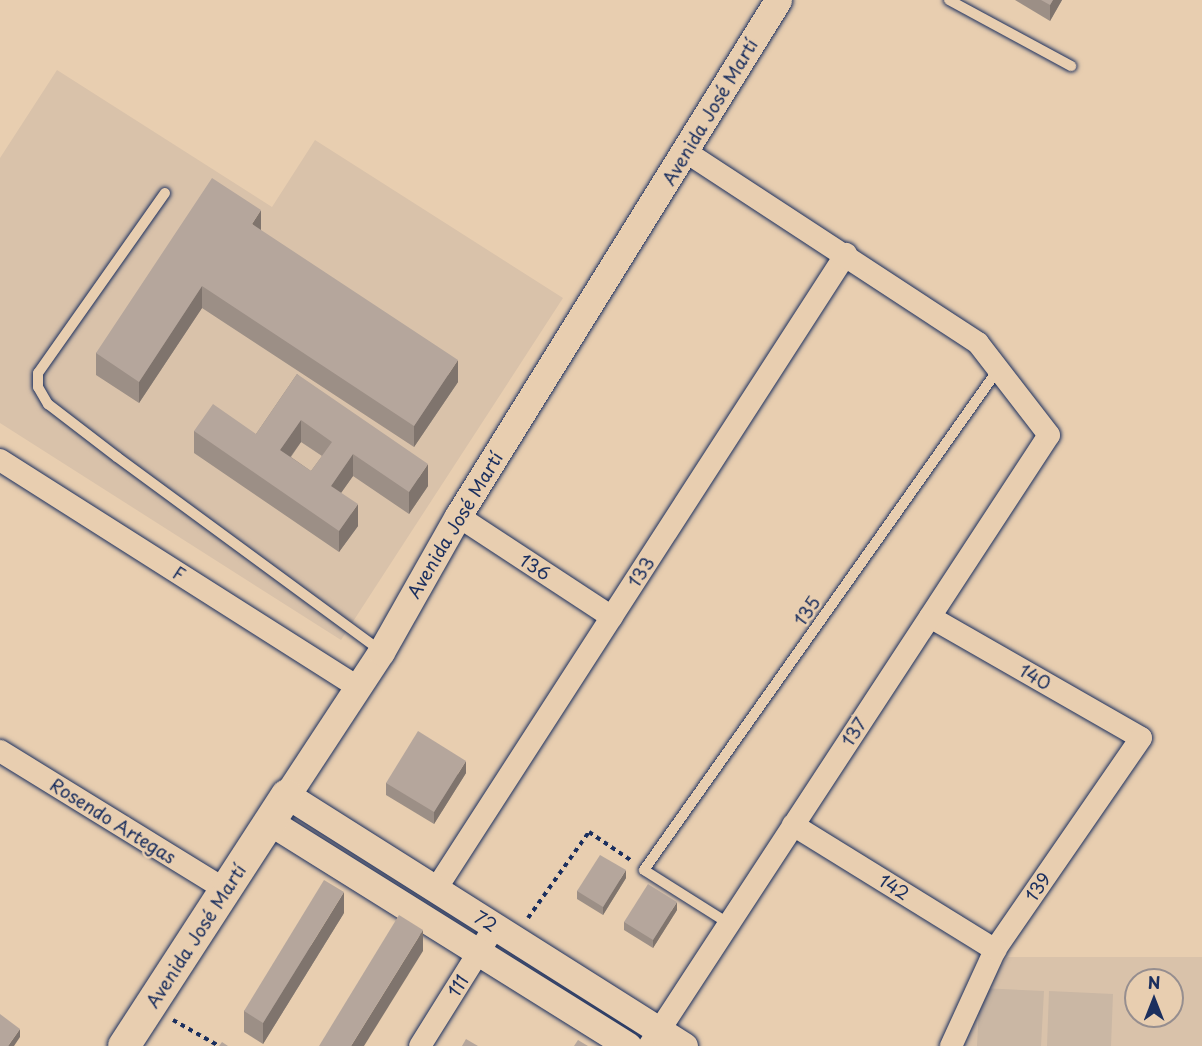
<!DOCTYPE html>
<meta charset="utf-8">
<style>
body{margin:0}
#map{position:relative;width:1202px;height:1046px;overflow:hidden;background:#e8ceb0;font-family:"Playpen Sans",sans-serif}
div>[style]{position:absolute}
.built>*{inset:0;background:#d9c2aa}
.green>*{inset:0;background:#cab7a4}
.path>*{height:4px;margin-top:-2px;transform-origin:0;background:repeating-linear-gradient(90deg,#1b2f5e 0 4.5px,transparent 0 9px)}
.roads{filter:drop-shadow(0 0 2px #1b2f5e) drop-shadow(0 0 2px #1b2f5e)}
.service>*{height:10px;margin:-5px;padding:0 5px;transform-origin:5px;border-radius:5px;background:#e8ceb0}
.minor>*{height:22px;margin:-11px;padding:0 11px;transform-origin:11px;border-radius:11px;background:#e8ceb0}
.tertiary>*{height:27px;margin:-13.5px;padding:0 13.5px;transform-origin:13.5px;border-radius:13.5px;background:#e8ceb0}
.secondary>*{height:32px;margin:-16px;padding:0 16px;transform-origin:16px;border-radius:16px;background:#e8ceb0}
.wall>*{inset:0;background:#9c8f86}
.shaded-wall>*{inset:0;background:#7f746d}
.building>*{inset:0;background:#b5a69c}
span{translate:-50% -50%;white-space:nowrap;text-align:center;line-height:1.15;-webkit-text-stroke:5px #e8ceb0;paint-order:stroke}
.street-label{font-size:18px;color:#1b2f5e}
.north{position:absolute;left:1124px;top:968px;width:60px;height:60px;box-sizing:border-box;background:#e8ceb0;border:2px solid #968e8f;border-radius:50%;rotate:0deg;font-size:16px;font-weight:700;line-height:24px;text-align:center;color:#1b2f5e}
.north::after{content:'';display:block;margin:auto;width:21px;height:27px;background:#1b2f5e;clip-path:polygon(50% 0,100% 100%,50% 72%,0 100%)}
</style>
<div id="map">
<div class="built">
<i style="clip-path:polygon(57px 70px,272px 207px,315px 140px,563px 298px,341px 640px,0 423px,0 158px)"></i>
<i style="clip-path:polygon(evenodd,1008px 957px,1202px 957px,1202px 1046px,963px 1046px,980px 988px,1008px 957px,1136px 980px,1172px 980px,1172px 1016px,1136px 1016px,1136px 980px)"></i>
</div>
<div class="green">
<i style="clip-path:polygon(980px 988px,1044px 991px,1041px 1046px,977px 1046px)"></i>
<i style="clip-path:polygon(1049px 991px,1113px 994px,1111px 1046px,1047px 1046px)"></i>
</div>
<div class="path">
<i style="left:528px;top:918px;width:105px;rotate:-54.7deg"></i>
<i style="left:589px;top:832px;width:52px;rotate:34deg"></i>
<i style="left:173px;top:1020px;width:53px;rotate:29.5deg"></i>
</div>
<div class="roads">
<div class="service">
<i style="left:949px;top:0;width:139px;rotate:28.4deg"></i>
<i style="left:165px;top:193px;width:220px;rotate:125.2deg"></i>
<i style="left:38px;top:373px;width:14px;rotate:90deg"></i>
<i style="left:38px;top:387px;width:20px;rotate:60deg"></i>
<i style="left:48px;top:404px;width:87px;rotate:37.5deg"></i>
<i style="left:117px;top:457px;width:328px;rotate:36.3deg"></i>
<i style="left:728px;top:923px;width:99px;rotate:-147.8deg"></i>
<i style="left:644px;top:870px;width:611px;rotate:-54.72deg"></i>
</div>
<div class="minor">
<i style="left:0;top:460px;width:424px;rotate:32.4deg"></i>
<i style="left:458px;top:516px;width:184px;rotate:33.3deg"></i>
<i style="left:930px;top:617px;width:243px;rotate:29.8deg"></i>
<i style="left:1141px;top:738px;width:257px;rotate:124.6deg"></i>
<i style="left:995px;top:950px;width:106px;rotate:114.6deg"></i>
<i style="left:0;top:751px;width:265px;rotate:31.6deg"></i>
<i style="left:793px;top:825px;width:238px;rotate:31.7deg"></i>
<i style="left:436px;top:889px;width:756px;rotate:-57.15deg"></i>
<i style="left:420px;top:1046px;width:142px;rotate:-58deg"></i>
<i style="left:649px;top:1046px;width:730px;rotate:-56.79deg"></i>
<i style="left:1049px;top:435px;width:116px;rotate:-127.7deg"></i>
<i style="left:978px;top:343px;width:349px;rotate:-146.8deg"></i>
</div>
<div class="tertiary">
<i style="left:270px;top:822px;width:422px;rotate:32deg"></i>
<i style="left:684px;top:1046px;width:470px;rotate:-147.7deg"></i>
<i style="left:287px;top:795px;width:171px;rotate:-56.7deg"></i>
<i style="left:381px;top:652px;width:156px;rotate:-60.5deg"></i>
<i style="left:458px;top:516px;width:607px;rotate:-58.19deg"></i>
</div>
<div class="secondary">
<i style="left:124px;top:1046px;width:299px;rotate:-57deg"></i>
</div>
</div>
<div class="wall">
<i style="clip-path:polygon(1015px 0,1062px 0,1050px 21px)"></i>
<i style="clip-path:polygon(261px 231px,458px 382px,414px 447px,202px 308px,139px 403px,96px 375px,96px 353px)"></i>
<i style="clip-path:polygon(evenodd,297px 374px,428px 486px,409px 514px,353px 476px,341px 493px,358px 526px,339px 552px,194px 453px,194px 431px,256px 434px,297px 374px,301px 442px,322px 456px,311px 471px,291px 457px,301px 442px)"></i>
<i style="clip-path:polygon(466px 773px,434px 824px,386px 795px,386px 783px)"></i>
<i style="clip-path:polygon(626px 878px,603px 915px,577px 899px,577px 891px)"></i>
<i style="clip-path:polygon(677px 910px,653px 948px,624px 930px,624px 922px)"></i>
<i style="clip-path:polygon(344px 913px,263px 1044px,244px 1032px,244px 1011px)"></i>
</div>
<div class="shaded-wall">
<i style="clip-path:polygon(1053px 0,1062px 0,1050px 21px,1050px 5px)"></i>
<i style="clip-path:polygon(261px 210px,261px 232px,252px 224px)"></i>
<i style="clip-path:polygon(202px 286px,202px 308px,139px 403px,139px 382px)"></i>
<i style="clip-path:polygon(458px 360px,458px 382px,414px 447px,414px 426px)"></i>
<i style="clip-path:polygon(301px 420px,301px 442px,280px 471px,280px 450px)"></i>
<i style="clip-path:polygon(353px 454px,353px 476px,331px 507px,331px 486px)"></i>
<i style="clip-path:polygon(428px 464px,428px 486px,409px 514px,409px 492px)"></i>
<i style="clip-path:polygon(358px 504px,358px 526px,339px 552px,339px 531px)"></i>
<i style="clip-path:polygon(466px 761px,466px 773px,434px 824px,434px 812px)"></i>
<i style="clip-path:polygon(626px 870px,626px 878px,603px 915px,603px 907px)"></i>
<i style="clip-path:polygon(344px 892px,344px 913px,263px 1044px,263px 1023px)"></i>
<i style="clip-path:polygon(677px 902px,677px 910px,653px 948px,653px 940px)"></i>
<i style="clip-path:polygon(423px 930px,423px 951px,364px 1046px,351px 1046px)"></i>
<i style="clip-path:polygon(20px 1029px,20px 1037px,14px 1046px,8px 1046px)"></i>
</div>
<div class="building">
<i style="clip-path:polygon(1041px 0,1053px 0,1050px 5px)"></i>
<i style="clip-path:polygon(212px 178px,261px 210px,252px 224px,458px 360px,414px 426px,202px 286px,139px 382px,96px 353px)"></i>
<i style="clip-path:polygon(evenodd,297px 374px,428px 464px,409px 492px,353px 454px,331px 486px,358px 504px,339px 531px,194px 431px,213px 404px,256px 434px,297px 374px,301px 420px,332px 442px,311px 471px,280px 450px,301px 420px)"></i>
<i style="clip-path:polygon(418px 731px,466px 761px,434px 812px,386px 783px)"></i>
<i style="clip-path:polygon(600px 855px,626px 870px,603px 907px,577px 891px)"></i>
<i style="clip-path:polygon(324px 880px,344px 892px,263px 1023px,244px 1011px)"></i>
<i style="clip-path:polygon(648px 884px,677px 902px,653px 940px,624px 922px)"></i>
<i style="clip-path:polygon(399px 915px,423px 930px,351px 1046px,319px 1046px)"></i>
<i style="clip-path:polygon(0 1014px,20px 1029px,8px 1046px,0 1046px)"></i>
<i style="clip-path:polygon(466px 1039px,478px 1046px,462px 1046px)"></i>
<i style="clip-path:polygon(578px 1040px,588px 1046px,574px 1046px)"></i>
<i style="clip-path:polygon(222px 1042px,228px 1046px,219px 1046px)"></i>
</div>
<div class="street-label">
<span style="left:710px;top:112px;rotate:-59deg">Avenida José Martí</span>
<span style="left:455px;top:525px;rotate:-59deg">Avenida José Martí</span>
<span style="left:535px;top:567px;rotate:33deg">136</span>
<span style="left:641px;top:572px;rotate:-57deg">133</span>
<span style="left:179px;top:574px;rotate:32deg">F</span>
<span style="left:807px;top:611px;rotate:-55deg">135</span>
<span style="left:1035px;top:677px;rotate:30deg">140</span>
<span style="left:854px;top:732px;rotate:-57deg">137</span>
<span style="left:113px;top:821px;rotate:32deg">Rosendo Artegas</span>
<span style="left:894px;top:887px;rotate:32deg">142</span>
<span style="left:1038px;top:887px;rotate:-56deg">139</span>
<span style="left:486px;top:921px;rotate:32deg">72</span>
<span style="left:196px;top:936px;rotate:-57deg">Avenida José Martí</span>
<span style="left:458px;top:986px;rotate:-58deg">111</span>
</div>
<div class="north">N</div>
</div>
